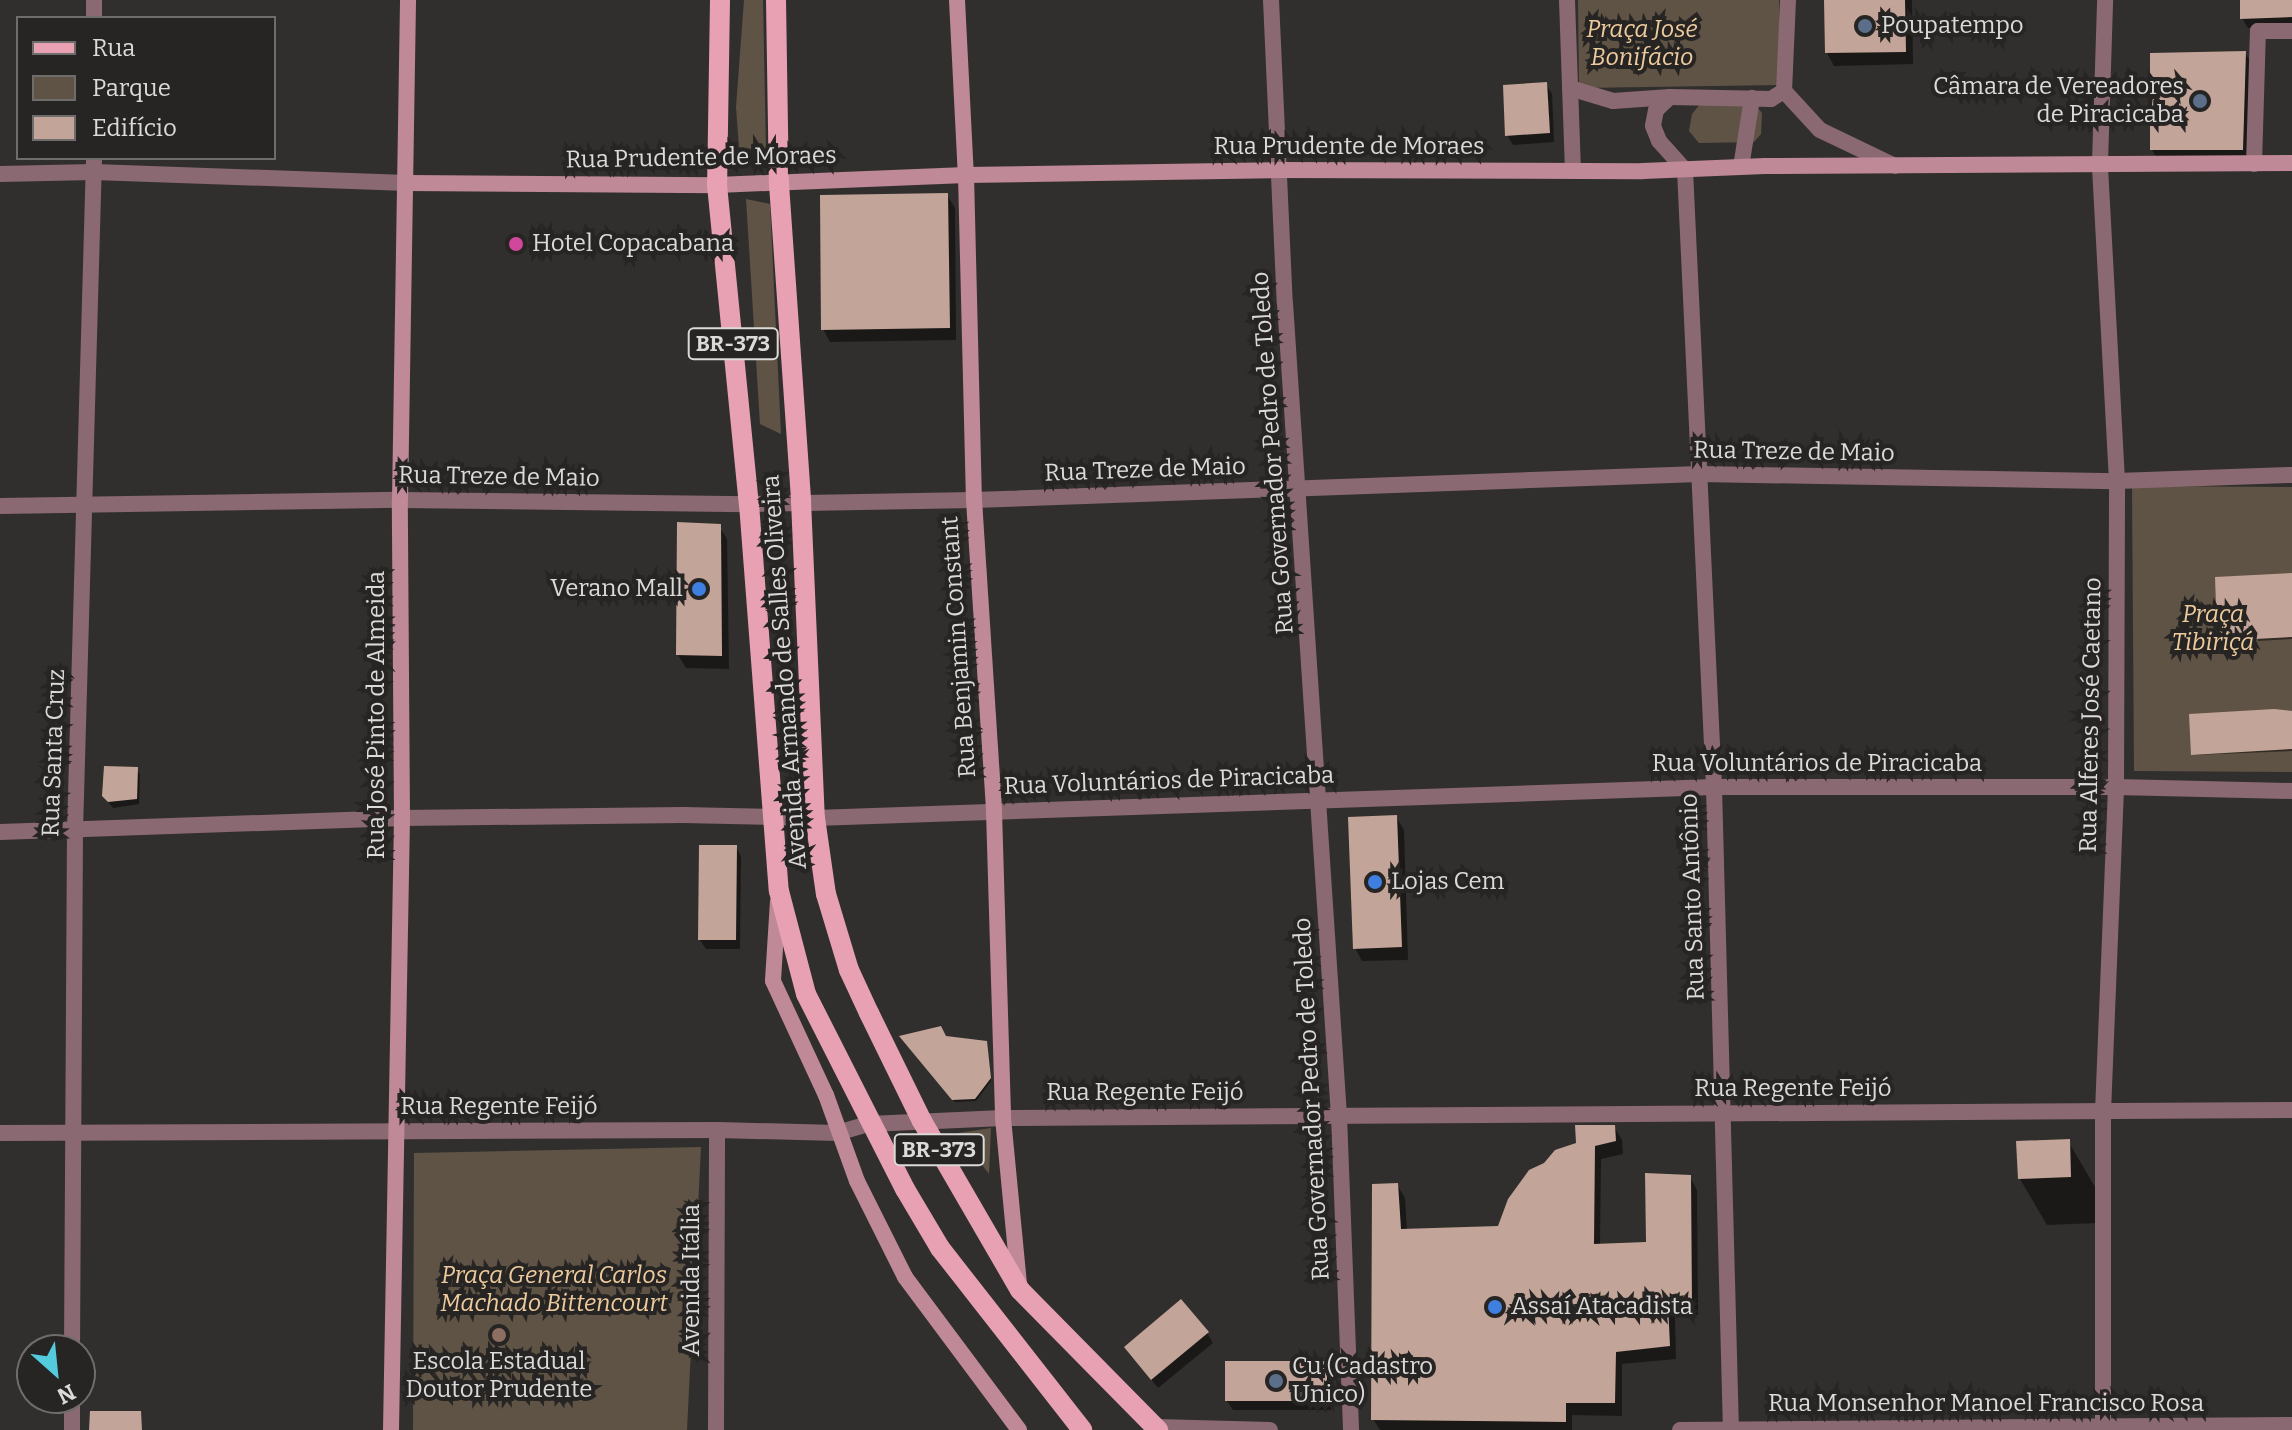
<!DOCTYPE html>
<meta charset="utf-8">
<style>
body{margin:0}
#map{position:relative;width:2292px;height:1430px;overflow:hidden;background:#312f2d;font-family:Bitter,serif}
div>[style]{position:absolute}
.green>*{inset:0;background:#5f5345}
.shadow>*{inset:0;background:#0007}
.building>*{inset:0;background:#c3a498}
.street>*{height:16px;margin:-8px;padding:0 8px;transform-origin:8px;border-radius:8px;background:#8b6972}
.secondary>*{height:16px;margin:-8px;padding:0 8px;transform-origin:8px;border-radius:8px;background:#bf8997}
.primary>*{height:20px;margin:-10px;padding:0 10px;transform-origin:10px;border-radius:10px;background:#e7a1b3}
.dots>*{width:22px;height:22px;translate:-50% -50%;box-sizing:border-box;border:4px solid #272523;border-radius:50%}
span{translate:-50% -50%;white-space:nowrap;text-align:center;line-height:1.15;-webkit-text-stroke:8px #272523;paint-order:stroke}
.shield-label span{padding:2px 6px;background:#272523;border:2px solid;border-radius:6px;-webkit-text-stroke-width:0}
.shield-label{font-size:22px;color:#dbdad9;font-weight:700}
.poi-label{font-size:24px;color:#dbdad9}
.left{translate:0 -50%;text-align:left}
.right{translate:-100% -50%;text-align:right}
.park-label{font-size:24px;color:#eecb9e;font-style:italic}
.street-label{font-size:24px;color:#dbdad9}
.legend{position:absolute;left:16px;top:16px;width:260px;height:144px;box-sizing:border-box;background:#272523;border:2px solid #6f6d6c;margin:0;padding:10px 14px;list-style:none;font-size:24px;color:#dbdad9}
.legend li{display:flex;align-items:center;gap:16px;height:40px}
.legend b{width:40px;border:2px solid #6f6d6c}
.north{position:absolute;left:16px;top:1334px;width:80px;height:80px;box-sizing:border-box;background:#272523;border:2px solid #6f6d6c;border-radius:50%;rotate:153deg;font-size:22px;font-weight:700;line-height:32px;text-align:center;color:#dbdad9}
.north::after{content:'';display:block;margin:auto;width:28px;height:36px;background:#54cadd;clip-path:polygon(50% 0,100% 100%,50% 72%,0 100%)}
</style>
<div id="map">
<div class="green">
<i style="clip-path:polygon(744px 0,763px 0,766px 151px,739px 147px,736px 107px)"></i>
<i style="clip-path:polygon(1578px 0,1779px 0,1780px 85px,1579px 88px)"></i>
<i style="clip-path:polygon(1705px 98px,1750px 99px,1762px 113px,1761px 134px,1754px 142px,1699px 143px,1689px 131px,1692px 114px)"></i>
<i style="clip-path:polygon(746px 199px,770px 204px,781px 434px,760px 424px)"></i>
<i style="clip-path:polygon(2132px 486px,2292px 487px,2292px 772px,2134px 771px)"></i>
<i style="clip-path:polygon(991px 1128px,989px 1174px,958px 1133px)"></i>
<i style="clip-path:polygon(701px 1147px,687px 1430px,413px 1430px,414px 1153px)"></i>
</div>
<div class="shadow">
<i style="clip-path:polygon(1826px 0,1912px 0,1913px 64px,1834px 66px,1827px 53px)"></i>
<i style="clip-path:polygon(2242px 0,2292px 0,2292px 26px,2248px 28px,2242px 18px)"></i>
<i style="clip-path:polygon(2245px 53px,2253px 66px,2250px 162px,2160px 163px,2152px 150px)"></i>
<i style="clip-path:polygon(1546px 84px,1552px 94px,1554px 142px,1513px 145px,1507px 135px)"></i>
<i style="clip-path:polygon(947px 195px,955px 208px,956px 340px,830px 342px,823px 329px)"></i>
<i style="clip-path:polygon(719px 526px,727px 539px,729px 669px,686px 668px,678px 655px)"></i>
<i style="clip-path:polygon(2292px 575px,2292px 639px,2258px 641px,2257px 633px,2221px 635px)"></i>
<i style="clip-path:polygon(2292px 712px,2292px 751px,2193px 755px)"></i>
<i style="clip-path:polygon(137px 769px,140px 775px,139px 804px,113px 808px,108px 802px)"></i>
<i style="clip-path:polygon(1396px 817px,1404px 830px,1408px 960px,1362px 961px,1355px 948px)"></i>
<i style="clip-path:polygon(736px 847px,741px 856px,740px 949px,706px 949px,700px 940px)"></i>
<i style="clip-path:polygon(902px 1037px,987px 1045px,991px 1081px,976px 1101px,955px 1102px)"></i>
<i style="clip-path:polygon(1614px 1127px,1622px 1140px,1623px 1154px,1601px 1159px,1600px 1246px,1648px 1244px,1690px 1177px,1697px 1190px,1698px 1315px,1675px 1316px,1676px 1359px,1622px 1364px,1622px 1416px,1572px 1415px,1572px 1430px,1380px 1430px,1373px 1419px,1397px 1185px,1405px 1198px,1407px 1231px,1499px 1228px)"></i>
<i style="clip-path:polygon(2068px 1141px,2095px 1187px,2097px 1223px,2047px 1225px,2020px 1179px)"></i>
<i style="clip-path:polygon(1207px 1333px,1213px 1343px,1158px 1388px,1126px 1347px)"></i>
<i style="clip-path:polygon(1326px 1363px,1331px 1372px,1331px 1410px,1233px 1410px,1227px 1401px)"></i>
</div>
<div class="building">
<i style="clip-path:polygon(1824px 0,1905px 0,1906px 52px,1825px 53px)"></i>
<i style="clip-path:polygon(2240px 0,2292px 0,2292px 17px,2240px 19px)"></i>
<i style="clip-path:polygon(2246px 51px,2243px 150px,2150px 150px,2150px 53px)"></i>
<i style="clip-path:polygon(1547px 82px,1550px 133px,1505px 136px,1503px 85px)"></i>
<i style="clip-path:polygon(948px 193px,950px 328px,821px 330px,820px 195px)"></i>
<i style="clip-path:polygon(677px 522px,721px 524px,722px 656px,676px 655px)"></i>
<i style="clip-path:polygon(2292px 573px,2292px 637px,2255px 639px,2255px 632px,2217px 634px,2215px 577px)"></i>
<i style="clip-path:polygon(2274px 709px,2292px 711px,2292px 749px,2191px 755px,2189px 714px)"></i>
<i style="clip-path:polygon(104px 766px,138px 767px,137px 799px,108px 802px,102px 796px)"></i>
<i style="clip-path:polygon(1397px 815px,1402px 947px,1353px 949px,1348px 817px)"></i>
<i style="clip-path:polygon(699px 845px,737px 845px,736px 940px,698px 940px)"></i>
<i style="clip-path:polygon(941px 1026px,946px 1036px,987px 1041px,991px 1078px,975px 1099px,952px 1100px,899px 1036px)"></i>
<i style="clip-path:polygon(1575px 1125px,1615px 1125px,1616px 1141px,1595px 1146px,1594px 1244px,1646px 1242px,1645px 1173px,1691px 1175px,1692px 1303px,1668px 1303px,1670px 1346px,1616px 1352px,1615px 1403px,1566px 1403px,1566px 1422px,1371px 1420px,1372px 1184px,1398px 1183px,1401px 1229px,1498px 1226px,1508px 1199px,1529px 1170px,1544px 1163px,1555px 1150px,1576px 1143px)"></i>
<i style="clip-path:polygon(2070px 1139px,2071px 1177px,2018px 1179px,2016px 1141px)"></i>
<i style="clip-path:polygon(1181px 1299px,1209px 1332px,1151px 1380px,1124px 1347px)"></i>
<i style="clip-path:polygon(1225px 1361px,1327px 1361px,1327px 1401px,1225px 1401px)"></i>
<i style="clip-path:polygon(90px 1411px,141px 1411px,142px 1430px,89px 1430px)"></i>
</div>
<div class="street">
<i style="left:1271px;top:0;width:303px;rotate:87.4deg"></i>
<i style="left:1285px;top:303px;width:815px;rotate:86.2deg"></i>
<i style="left:1339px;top:1116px;width:314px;rotate:87.8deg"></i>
<i style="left:1567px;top:0;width:171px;rotate:88deg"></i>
<i style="left:1788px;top:0;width:91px;rotate:92.5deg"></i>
<i style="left:1784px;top:91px;width:53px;rotate:47.3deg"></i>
<i style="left:1820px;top:130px;width:83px;rotate:25.6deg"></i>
<i style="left:94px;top:18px;width:18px;rotate:-90deg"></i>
<i style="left:1570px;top:88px;width:45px;rotate:16.8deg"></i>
<i style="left:1613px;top:101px;width:57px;rotate:-4deg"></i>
<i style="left:1670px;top:97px;width:101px;rotate:1.1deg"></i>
<i style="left:1771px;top:99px;width:15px;rotate:-32deg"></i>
<i style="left:1670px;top:97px;width:19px;rotate:137deg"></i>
<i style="left:1656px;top:110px;width:16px;rotate:101deg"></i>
<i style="left:1653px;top:126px;width:16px;rotate:68deg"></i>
<i style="left:1659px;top:141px;width:39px;rotate:48deg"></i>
<i style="left:1685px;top:170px;width:618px;rotate:87.31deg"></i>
<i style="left:1714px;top:787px;width:643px;rotate:88.49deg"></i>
<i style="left:2254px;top:164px;width:133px;rotate:-88.3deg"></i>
<i style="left:2258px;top:31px;width:34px"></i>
<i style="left:1741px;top:167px;width:70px;rotate:-80.9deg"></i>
<i style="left:0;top:174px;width:94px;rotate:-1.2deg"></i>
<i style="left:94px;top:172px;width:313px;rotate:2deg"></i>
<i style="left:0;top:506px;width:400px;rotate:-0.9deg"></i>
<i style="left:400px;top:500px;width:349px;rotate:0.7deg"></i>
<i style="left:749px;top:504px;width:225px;rotate:-1deg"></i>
<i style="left:974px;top:500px;width:726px;rotate:-2.05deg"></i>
<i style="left:1700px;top:474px;width:417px;rotate:1deg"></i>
<i style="left:2117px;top:481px;width:175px;rotate:-2deg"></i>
<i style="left:0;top:832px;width:402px;rotate:-2deg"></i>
<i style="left:402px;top:818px;width:281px;rotate:-0.6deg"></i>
<i style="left:683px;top:815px;width:132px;rotate:1.3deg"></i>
<i style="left:815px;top:818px;width:900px;rotate:-1.97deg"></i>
<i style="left:1714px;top:787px;width:402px"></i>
<i style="left:2116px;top:787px;width:176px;rotate:1.3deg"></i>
<i style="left:0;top:1133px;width:717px;rotate:-0.24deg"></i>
<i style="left:717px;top:1130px;width:120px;rotate:1.4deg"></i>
<i style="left:837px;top:1133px;width:33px;rotate:-16deg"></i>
<i style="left:869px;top:1124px;width:134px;rotate:-2.6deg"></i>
<i style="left:1003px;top:1118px;width:1289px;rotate:-0.36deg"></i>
<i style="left:72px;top:1350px;width:519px;rotate:-89.67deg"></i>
<i style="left:75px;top:831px;width:673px;rotate:-88.38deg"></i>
<i style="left:72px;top:1398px;width:32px;rotate:90deg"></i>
<i style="left:1156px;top:1427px;width:114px;rotate:1.5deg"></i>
<i style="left:716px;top:1430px;width:300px;rotate:-89.8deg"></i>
<i style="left:1680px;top:1430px;width:612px;rotate:-0.47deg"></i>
<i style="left:2103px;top:1430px;width:318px;rotate:-90deg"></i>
<i style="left:2103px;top:1112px;width:325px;rotate:-87.7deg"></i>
<i style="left:2116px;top:787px;width:306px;rotate:-89.8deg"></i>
<i style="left:2117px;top:481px;width:318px;rotate:-93.1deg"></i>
<i style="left:2100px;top:163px;width:163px;rotate:-88.2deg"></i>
</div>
<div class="secondary">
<i style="left:957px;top:0;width:175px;rotate:87.1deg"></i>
<i style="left:966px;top:175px;width:325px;rotate:88.6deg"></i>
<i style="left:974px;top:500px;width:312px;rotate:86.3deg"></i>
<i style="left:994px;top:811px;width:307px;rotate:88.3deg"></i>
<i style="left:1003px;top:1118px;width:167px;rotate:84.5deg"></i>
<i style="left:407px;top:183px;width:310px;rotate:0.4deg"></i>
<i style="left:717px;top:185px;width:249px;rotate:-2.3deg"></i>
<i style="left:966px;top:175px;width:312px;rotate:-0.9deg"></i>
<i style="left:1278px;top:170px;width:365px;rotate:0.2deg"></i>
<i style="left:1643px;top:171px;width:122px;rotate:-2.3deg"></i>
<i style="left:1765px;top:166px;width:527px;rotate:-0.33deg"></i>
<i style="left:778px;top:901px;width:80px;rotate:93.6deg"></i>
<i style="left:773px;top:981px;width:126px;rotate:65.1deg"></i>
<i style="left:826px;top:1095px;width:91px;rotate:70.2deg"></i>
<i style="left:857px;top:1181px;width:107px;rotate:63.4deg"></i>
<i style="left:905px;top:1277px;width:191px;rotate:53.3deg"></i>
<i style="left:391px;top:1430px;width:612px;rotate:-88.97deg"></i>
<i style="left:402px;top:818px;width:318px;rotate:-90.4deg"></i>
<i style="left:400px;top:500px;width:500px;rotate:-89.08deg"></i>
</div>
<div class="primary">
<i style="left:720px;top:0;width:185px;rotate:90.9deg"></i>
<i style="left:717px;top:185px;width:321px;rotate:84.3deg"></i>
<i style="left:749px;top:504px;width:388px;rotate:85.6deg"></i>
<i style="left:779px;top:891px;width:106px;rotate:75.3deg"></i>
<i style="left:806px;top:994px;width:219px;rotate:63.1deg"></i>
<i style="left:905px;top:1189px;width:69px;rotate:59.3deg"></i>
<i style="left:940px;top:1248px;width:231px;rotate:52deg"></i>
<i style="left:776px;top:0;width:184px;rotate:89.1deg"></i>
<i style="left:779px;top:184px;width:318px;rotate:86deg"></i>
<i style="left:801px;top:501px;width:317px;rotate:87.5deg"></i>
<i style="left:815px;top:818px;width:77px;rotate:81.8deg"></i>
<i style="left:826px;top:894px;width:79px;rotate:73.2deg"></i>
<i style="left:849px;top:970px;width:47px;rotate:65.1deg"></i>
<i style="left:869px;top:1013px;width:120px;rotate:63.9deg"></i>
<i style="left:922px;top:1121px;width:195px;rotate:59.9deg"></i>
<i style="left:1020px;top:1290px;width:197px;rotate:45.4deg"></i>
</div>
<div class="dots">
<i style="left:1865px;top:26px;background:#5c6f8a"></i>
<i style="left:2200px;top:101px;background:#5c6f8a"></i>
<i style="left:516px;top:244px;background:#d1479c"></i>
<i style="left:699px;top:589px;background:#3f7fe0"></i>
<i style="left:1375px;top:882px;background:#3f7fe0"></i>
<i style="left:1495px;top:1307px;background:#3f7fe0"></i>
<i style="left:499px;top:1335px;background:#8d6e63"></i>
<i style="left:1276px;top:1381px;background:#5c6f8a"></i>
</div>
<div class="shield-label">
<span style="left:733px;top:344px">BR-373</span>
<span style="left:939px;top:1150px">BR-373</span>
</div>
<div class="poi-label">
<span class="left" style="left:1881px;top:26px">Poupatempo</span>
<span class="right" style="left:2184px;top:101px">Câmara de Vereadores<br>de Piracicaba</span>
<span class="left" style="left:532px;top:244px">Hotel Copacabana</span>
<span class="right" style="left:683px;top:589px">Verano Mall</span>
<span class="left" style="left:1391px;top:882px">Lojas Cem</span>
<span class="left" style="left:1511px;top:1307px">Assaí Atacadista</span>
<span style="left:499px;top:1376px">Escola Estadual<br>Doutor Prudente</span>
<span class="left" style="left:1292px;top:1381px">Cu (Cadastro<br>Unico)</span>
</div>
<div class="park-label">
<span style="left:1642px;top:44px">Praça José<br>Bonifácio</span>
<span style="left:2213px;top:629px">Praça<br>Tibiriçá</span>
<span style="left:554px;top:1290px">Praça General Carlos<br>Machado Bittencourt</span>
</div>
<div class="street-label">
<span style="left:1349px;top:147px">Rua Prudente de Moraes</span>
<span style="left:701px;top:158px;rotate:-1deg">Rua Prudente de Moraes</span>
<span style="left:1794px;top:452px;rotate:1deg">Rua Treze de Maio</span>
<span style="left:1273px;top:453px;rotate:-94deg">Rua Governador Pedro de Toledo</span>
<span style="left:1145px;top:470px;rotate:-2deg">Rua Treze de Maio</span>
<span style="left:499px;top:477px;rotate:1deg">Rua Treze de Maio</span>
<span style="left:959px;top:647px;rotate:-94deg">Rua Benjamin Constant</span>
<span style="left:785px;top:672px;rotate:-94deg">Avenida Armando de Salles Oliveira</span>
<span style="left:377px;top:715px;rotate:-90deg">Rua José Pinto de Almeida</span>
<span style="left:2091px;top:715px;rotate:-89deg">Rua Alferes José Caetano</span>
<span style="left:54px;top:753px;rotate:-88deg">Rua Santa Cruz</span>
<span style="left:1817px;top:764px">Rua Voluntários de Piracicaba</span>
<span style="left:1169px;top:781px;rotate:-2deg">Rua Voluntários de Piracicaba</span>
<span style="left:1693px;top:897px;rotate:-92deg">Rua Santo Antônio</span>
<span style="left:1793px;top:1089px">Rua Regente Feijó</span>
<span style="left:1145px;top:1093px">Rua Regente Feijó</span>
<span style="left:1312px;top:1099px;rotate:-93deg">Rua Governador Pedro de Toledo</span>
<span style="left:499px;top:1107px">Rua Regente Feijó</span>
<span style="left:692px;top:1280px;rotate:-90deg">Avenida Itália</span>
<span style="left:1986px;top:1404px">Rua Monsenhor Manoel Francisco Rosa</span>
</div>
<ul class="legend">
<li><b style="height:10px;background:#e7a1b3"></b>Rua</li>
<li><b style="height:22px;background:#5f5345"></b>Parque</li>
<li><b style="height:22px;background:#c3a498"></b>Edifício</li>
</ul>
<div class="north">N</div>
</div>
